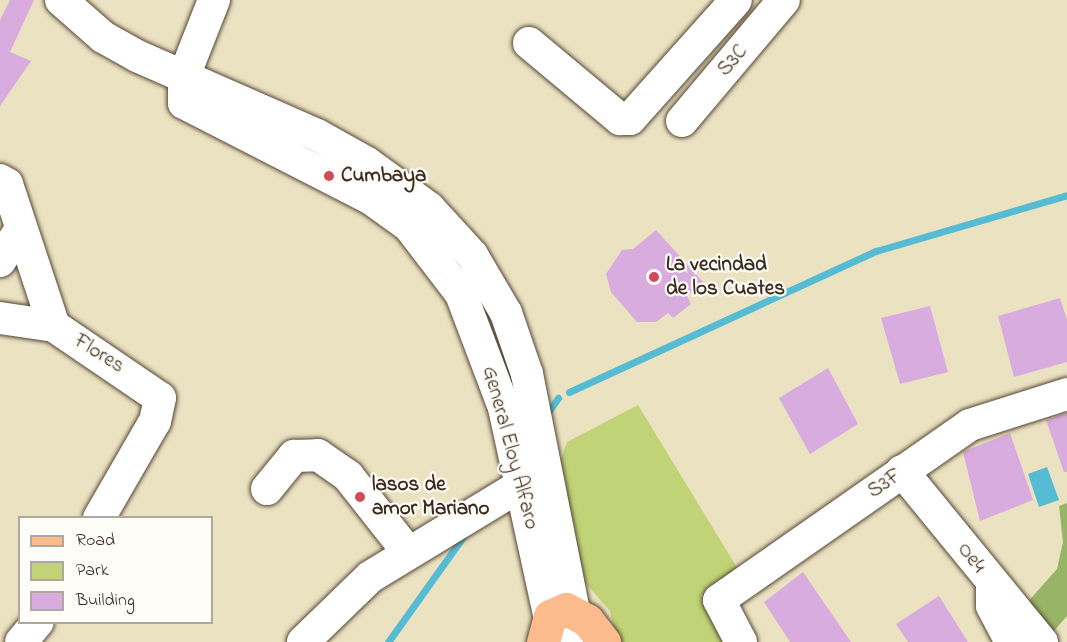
<!DOCTYPE html>
<style>
body{margin:0}
#map{position:relative;width:1067px;height:642px;overflow:hidden;background:#ebe2c1;font-family:"Indie Flower",sans-serif}
div>[style]{position:absolute}
.green>*{inset:0;background:#c0d376}
.forest>*{inset:0;background:#98b567}
.water>*{inset:0;background:#55bcd3}
.stream>*{height:7px;margin:-3.5px;padding:0 3.5px;transform-origin:3.5px;border-radius:3.5px;background:#55bcd3}
.building>*{inset:0;background:#d8acde}
.roads{filter:drop-shadow(0 0 2px #554636) drop-shadow(0 0 2px #554636)}
.minor>*{height:32px;margin:-16px;padding:0 16px;transform-origin:16px;border-radius:16px;background:#fff}
.major>*{height:33px;margin:-16.5px;padding:0 16.5px;transform-origin:16.5px;border-radius:16.5px;background:#fbbb8c}
.dots>*{width:16px;height:16px;translate:-50% -50%;box-sizing:border-box;border:3px solid #fdfcf7;border-radius:50%}
span{translate:-50% -50%;white-space:nowrap;text-align:center;line-height:1.15;-webkit-text-stroke:4.5px #fdfcf7;paint-order:stroke}
.street-label{font-size:21px;color:#3b2a1e}
.poi-label{font-size:21px;color:#3b2a1e;font-weight:700}
.left{translate:0 -50%;text-align:left}
.legend{position:absolute;left:18px;top:516px;width:195px;height:108px;box-sizing:border-box;background:#fdfcf7;border:2px solid #afa8a0;margin:0;padding:8px 10px;list-style:none;font-size:18px;color:#3b2a1e}
.legend li{display:flex;align-items:center;gap:12px;height:30px}
.legend b{width:30px;border:2px solid #afa8a0}
</style>
<div id="map">
<div class="green">
<i style="clip-path:polygon(638px 405px,744px 579px,701px 595px,729px 642px,617px 642px,610px 611px,581px 578px,556px 474px,567px 442px)"></i>
</div>
<div class="forest">
<i style="clip-path:polygon(1067px 503px,1067px 616px,1053px 632px,1026px 604px,1057px 569px,1063px 542px,1059px 506px)"></i>
</div>
<div class="water">
<i style="clip-path:polygon(1047px 467px,1059px 500px,1039px 507px,1028px 474px)"></i>
</div>
<div class="stream">
<i style="left:569px;top:392px;width:338px;rotate:-24.7deg"></i>
<i style="left:876px;top:251px;width:199px;rotate:-16.3deg"></i>
<i style="left:546px;top:415px;width:21px;rotate:-55deg"></i>
<i style="left:388px;top:642px;width:133px;rotate:-54.5deg"></i>
</div>
<div class="building">
<i style="clip-path:polygon(10px 0,34px 0,10px 52px,31px 61px,0 106px,0 20px)"></i>
<i style="clip-path:polygon(656px 230px,704px 283px,687px 296px,691px 304px,673px 318px,668px 313px,656px 322px,637px 322px,611px 292px,606px 274px,622px 250px,633px 249px)"></i>
<i style="clip-path:polygon(1060px 298px,1067px 320px,1067px 362px,1014px 377px,998px 316px)"></i>
<i style="clip-path:polygon(930px 306px,948px 372px,900px 384px,881px 318px)"></i>
<i style="clip-path:polygon(828px 368px,858px 424px,810px 454px,779px 398px)"></i>
<i style="clip-path:polygon(1067px 413px,1067px 472px,1064px 472px,1046px 420px)"></i>
<i style="clip-path:polygon(1010px 433px,1033px 500px,980px 521px,963px 452px)"></i>
<i style="clip-path:polygon(803px 572px,851px 642px,790px 642px,764px 602px)"></i>
<i style="clip-path:polygon(939px 596px,968px 642px,908px 642px,896px 624px)"></i>
</div>
<div class="roads">
<div class="minor">
<i style="left:61px;top:0;width:56px;rotate:41.4deg"></i>
<i style="left:103px;top:37px;width:39px;rotate:29deg"></i>
<i style="left:137px;top:56px;width:197px;rotate:23.7deg"></i>
<i style="left:317px;top:135px;width:57px;rotate:29.2deg"></i>
<i style="left:367px;top:163px;width:77px;rotate:36deg"></i>
<i style="left:429px;top:208px;width:64px;rotate:47.5deg"></i>
<i style="left:472px;top:255px;width:67px;rotate:59.6deg"></i>
<i style="left:506px;top:313px;width:65px;rotate:71deg"></i>
<i style="left:527px;top:374px;width:273px;rotate:78.8deg"></i>
<i style="left:214px;top:0;width:82px;rotate:111.5deg"></i>
<i style="left:184px;top:76px;width:27px;rotate:90deg"></i>
<i style="left:184px;top:103px;width:209px;rotate:27.1deg"></i>
<i style="left:370px;top:198px;width:48px;rotate:35.7deg"></i>
<i style="left:409px;top:226px;width:86px;rotate:52.6deg"></i>
<i style="left:461px;top:294px;width:122px;rotate:69.3deg"></i>
<i style="left:504px;top:408px;width:239px;rotate:77.7deg"></i>
<i style="left:529px;top:43px;width:119px;rotate:39.9deg"></i>
<i style="left:620px;top:119px;width:10px"></i>
<i style="left:630px;top:119px;width:159px;rotate:-48.3deg"></i>
<i style="left:682px;top:121px;width:158px;rotate:-49.9deg"></i>
<i style="left:0;top:180px;width:8px;rotate:30deg"></i>
<i style="left:7px;top:184px;width:150px;rotate:71.7deg"></i>
<i style="left:54px;top:326px;width:128px;rotate:34.2deg"></i>
<i style="left:160px;top:398px;width:24px;rotate:102deg"></i>
<i style="left:155px;top:421px;width:112px;rotate:120deg"></i>
<i style="left:0;top:261px;width:35px;rotate:-57deg"></i>
<i style="left:0;top:318px;width:55px;rotate:8.4deg"></i>
<i style="left:902px;top:471px;width:221px;rotate:50.7deg"></i>
<i style="left:267px;top:489px;width:43px;rotate:-50.7deg"></i>
<i style="left:294px;top:456px;width:24px;rotate:-2deg"></i>
<i style="left:318px;top:455px;width:37px;rotate:35deg"></i>
<i style="left:348px;top:476px;width:95px;rotate:51.8deg"></i>
<i style="left:992px;top:586px;width:20px;rotate:90deg"></i>
<i style="left:992px;top:606px;width:41px;rotate:62.2deg"></i>
<i style="left:21px;top:642px;width:26px;rotate:-50deg"></i>
<i style="left:303px;top:642px;width:93px;rotate:-44.1deg"></i>
<i style="left:370px;top:577px;width:179px;rotate:-31.3deg"></i>
<i style="left:741px;top:642px;width:47px;rotate:-117.6deg"></i>
<i style="left:719px;top:600px;width:306px;rotate:-34.9deg"></i>
<i style="left:970px;top:425px;width:102px;rotate:-17.7deg"></i>
</div>
<div class="major">
<i style="left:543px;top:642px;width:27px;rotate:-75deg"></i>
<i style="left:550px;top:616px;width:17px;rotate:-24deg"></i>
<i style="left:566px;top:609px;width:24px;rotate:28deg"></i>
<i style="left:587px;top:620px;width:28px;rotate:52deg"></i>
</div>
</div>
<div class="dots">
<i style="left:329px;top:176px;background:#d1495b"></i>
<i style="left:654px;top:277px;background:#d1495b"></i>
<i style="left:360px;top:497px;background:#d1495b"></i>
</div>
<div class="street-label">
<span style="left:733px;top:61px;rotate:-50deg">S3C</span>
<span style="left:99px;top:354px;rotate:32deg">Flores</span>
<span style="left:510px;top:448px;rotate:75deg">General Eloy Alfaro</span>
<span style="left:885px;top:484px;rotate:-35deg">S3F</span>
<span style="left:971px;top:558px;rotate:52deg">Oe4</span>
</div>
<div class="poi-label">
<span class="left" style="left:341px;top:176px">Cumbaya</span>
<span class="left" style="left:666px;top:277px">La vecindad<br>de los Cuates</span>
<span class="left" style="left:372px;top:497px">lasos de<br>amor Mariano</span>
</div>
<ul class="legend">
<li><b style="height:8px;background:#fbbb8c"></b>Road</li>
<li><b style="height:16px;background:#c0d376"></b>Park</li>
<li><b style="height:16px;background:#d8acde"></b>Building</li>
</ul>
</div>
